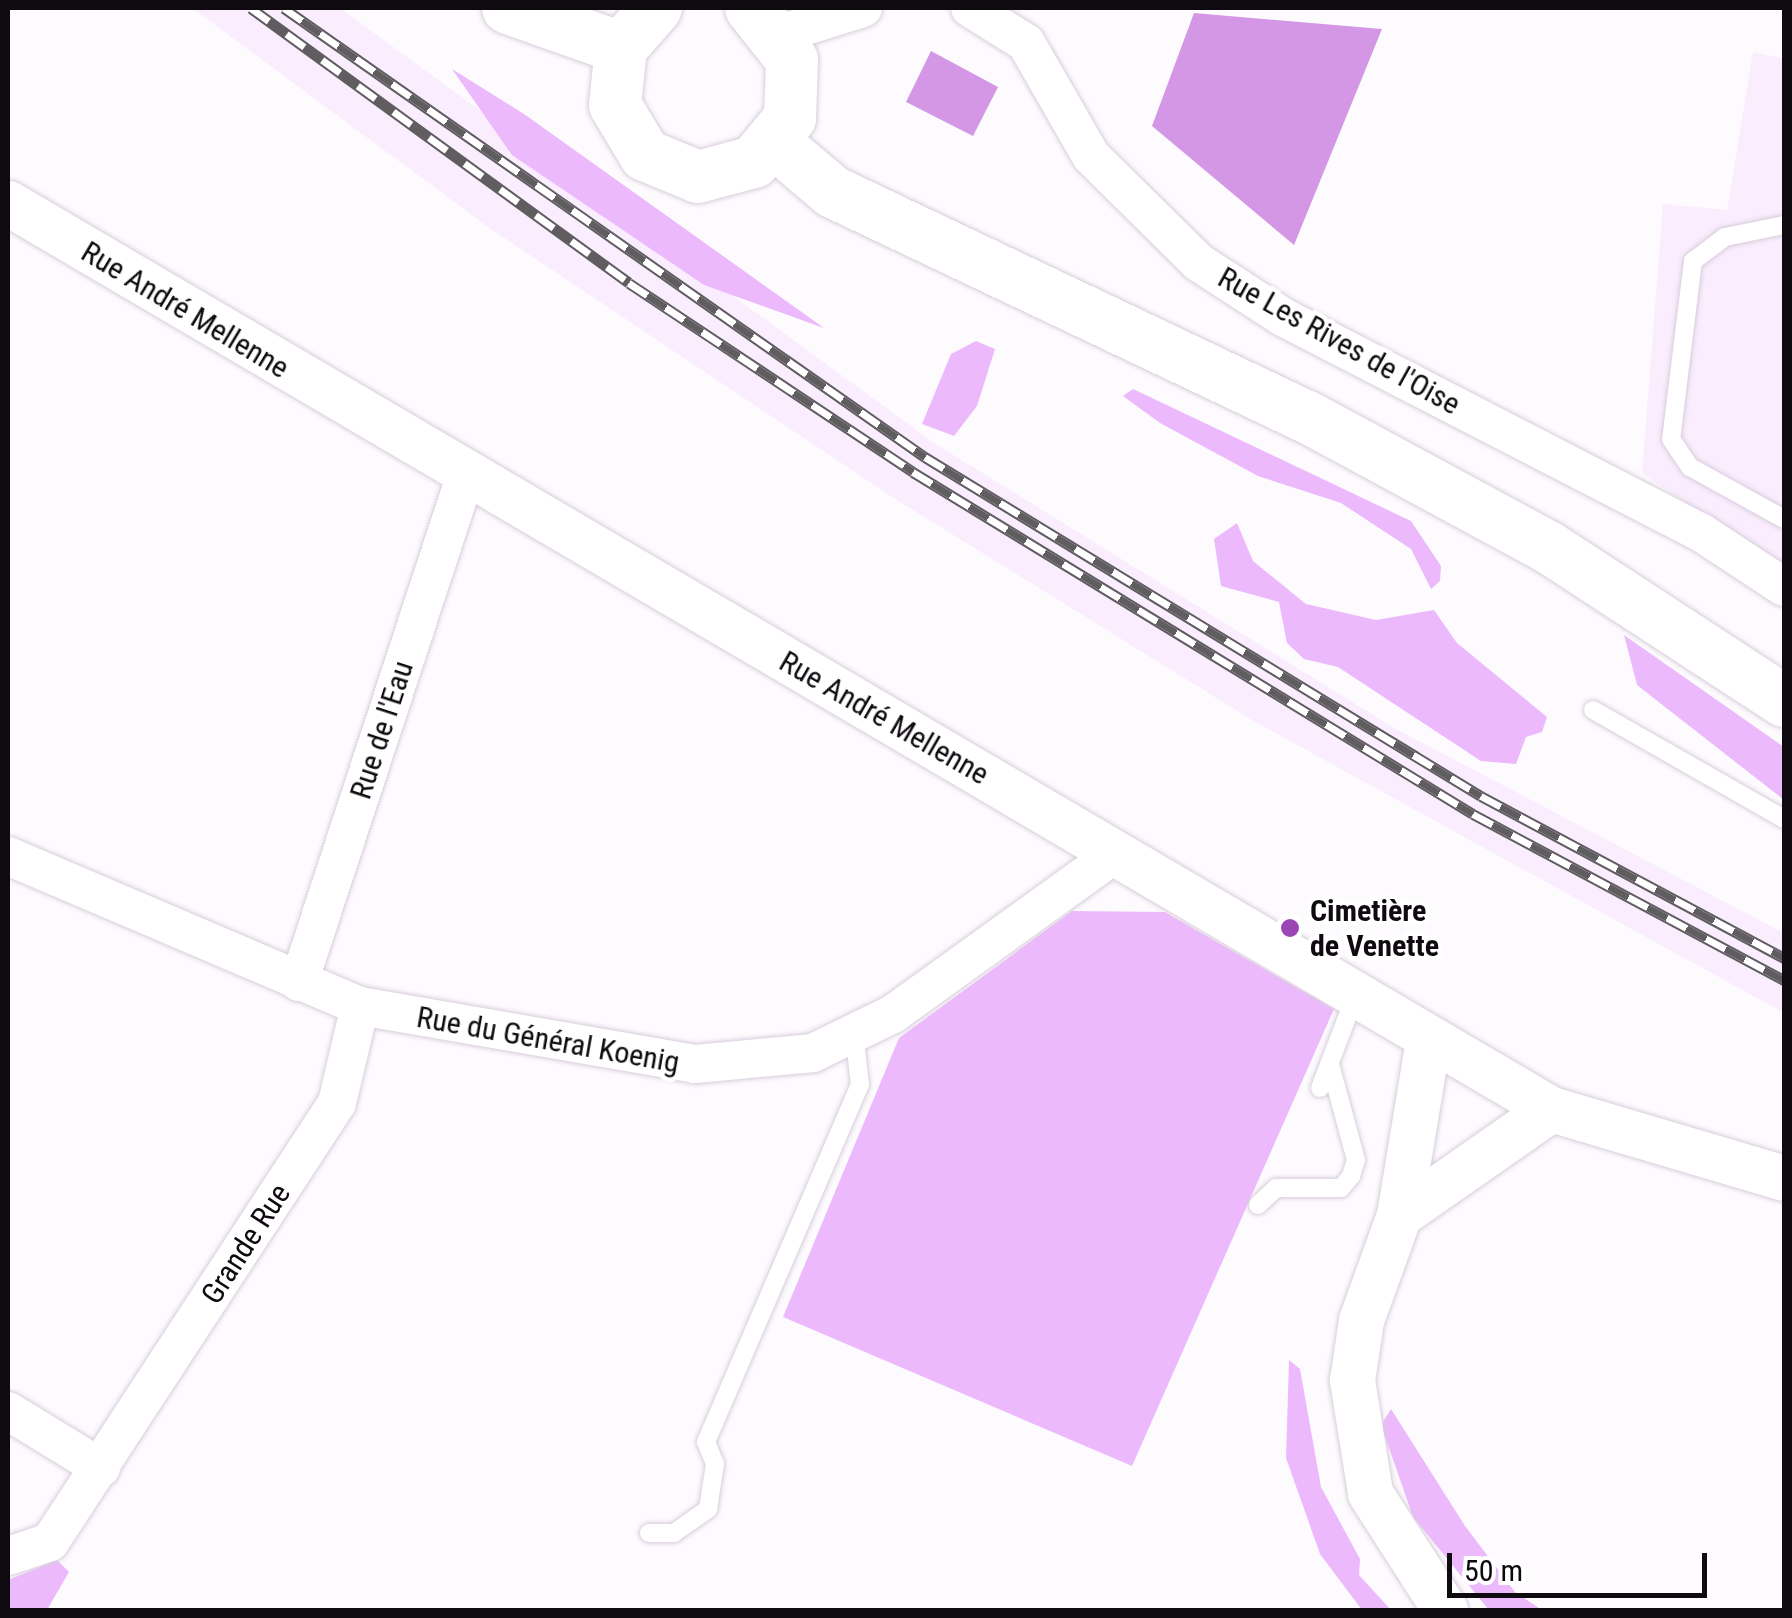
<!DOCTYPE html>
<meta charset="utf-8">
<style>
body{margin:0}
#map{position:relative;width:1792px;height:1618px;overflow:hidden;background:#fdfbfe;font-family:"Roboto Condensed",sans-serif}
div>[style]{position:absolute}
.built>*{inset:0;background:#faedfe}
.green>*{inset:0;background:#edb9fd}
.water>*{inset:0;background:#d397e5}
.roads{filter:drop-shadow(0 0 2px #d8cddb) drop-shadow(0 0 2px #d8cddb)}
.service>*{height:18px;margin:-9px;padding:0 9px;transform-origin:9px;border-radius:9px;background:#fff}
.minor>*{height:38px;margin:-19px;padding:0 19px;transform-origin:19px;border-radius:19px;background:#fff}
.tertiary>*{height:45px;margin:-22.5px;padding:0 22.5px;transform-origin:22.5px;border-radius:22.5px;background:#fff}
.secondary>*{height:52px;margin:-26px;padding:0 26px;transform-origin:26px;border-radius:26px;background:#fff}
.rail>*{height:11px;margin-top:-5.5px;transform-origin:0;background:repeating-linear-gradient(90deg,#fff 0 22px,#605d61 0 44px);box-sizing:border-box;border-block:2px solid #605d61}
.dots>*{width:28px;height:28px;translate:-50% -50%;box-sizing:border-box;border:5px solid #fff;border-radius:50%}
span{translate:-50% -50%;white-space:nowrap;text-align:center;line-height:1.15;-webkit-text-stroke:9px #fff;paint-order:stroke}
.street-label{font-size:30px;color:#0e0a0f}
.poi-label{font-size:30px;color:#0e0a0f;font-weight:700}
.left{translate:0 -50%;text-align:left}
.frame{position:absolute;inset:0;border:10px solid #0e0a0f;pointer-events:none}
.scale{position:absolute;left:1447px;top:1553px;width:260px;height:45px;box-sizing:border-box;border:5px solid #0e0a0f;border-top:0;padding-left:12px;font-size:30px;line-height:35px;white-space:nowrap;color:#0e0a0f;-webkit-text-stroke:8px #fff;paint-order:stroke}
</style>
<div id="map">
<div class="built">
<i style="clip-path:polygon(192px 8px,340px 8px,934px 443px,1396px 729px,1784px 933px,1784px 1013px,1252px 720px,889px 495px,488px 227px)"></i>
<i style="clip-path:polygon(1753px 52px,1784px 59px,1784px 569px,1642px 473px,1663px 204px,1727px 210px)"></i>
</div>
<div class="green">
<i style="clip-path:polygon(452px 69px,524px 114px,824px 328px,704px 285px,512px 155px)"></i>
<i style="clip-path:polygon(976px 341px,995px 349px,977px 406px,954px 436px,922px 424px,951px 354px)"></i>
<i style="clip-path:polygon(1133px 389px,1411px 521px,1441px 566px,1440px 581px,1431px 589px,1411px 549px,1341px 503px,1258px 476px,1160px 423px,1123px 396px)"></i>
<i style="clip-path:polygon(1237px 523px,1253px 561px,1306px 604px,1376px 620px,1434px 610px,1457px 643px,1547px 717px,1542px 732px,1526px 737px,1516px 764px,1481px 761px,1338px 667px,1304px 659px,1287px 643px,1279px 602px,1221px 586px,1214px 539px)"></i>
<i style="clip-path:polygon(1624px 635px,1784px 747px,1784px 800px,1637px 685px)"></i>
<i style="clip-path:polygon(1072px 911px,1165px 912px,1334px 1009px,1132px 1466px,783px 1317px,899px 1038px)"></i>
<i style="clip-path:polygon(1289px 1360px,1300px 1369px,1321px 1487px,1360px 1559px,1359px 1575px,1391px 1610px,1362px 1610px,1320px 1554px,1286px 1458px)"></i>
<i style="clip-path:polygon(1391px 1409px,1465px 1526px,1515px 1592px,1542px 1610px,1489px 1610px,1413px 1517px,1381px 1425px)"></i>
<i style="clip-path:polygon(57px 1560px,69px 1572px,47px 1610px,8px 1610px,8px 1580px)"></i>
</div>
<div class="water">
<i style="clip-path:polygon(1194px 13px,1382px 29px,1294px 245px,1152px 126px)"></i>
<i style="clip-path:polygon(931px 51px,998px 87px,973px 136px,906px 102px)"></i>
</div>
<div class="roads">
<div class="service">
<i style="left:1784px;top:225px;width:60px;rotate:168.5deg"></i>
<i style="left:1725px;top:237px;width:40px;rotate:143deg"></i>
<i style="left:1693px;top:261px;width:179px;rotate:97deg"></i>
<i style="left:1671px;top:439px;width:34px;rotate:56deg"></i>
<i style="left:1690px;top:467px;width:107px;rotate:29deg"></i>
<i style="left:1593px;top:710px;width:220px;rotate:29.7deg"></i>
<i style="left:1320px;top:1088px;width:101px;rotate:-69deg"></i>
<i style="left:1258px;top:1205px;width:25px;rotate:-43deg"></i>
<i style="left:1276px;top:1188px;width:65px"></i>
<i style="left:1341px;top:1188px;width:16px;rotate:-50deg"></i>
<i style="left:1351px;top:1176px;width:17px;rotate:-73deg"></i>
<i style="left:1356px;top:1160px;width:99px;rotate:-105.2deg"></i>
<i style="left:649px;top:1533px;width:25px"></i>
<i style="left:674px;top:1533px;width:42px;rotate:-35.2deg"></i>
<i style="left:708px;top:1509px;width:46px;rotate:-81.2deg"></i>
<i style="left:715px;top:1464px;width:24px;rotate:-112deg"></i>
<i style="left:706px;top:1442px;width:389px;rotate:-66.7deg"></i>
<i style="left:860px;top:1085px;width:53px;rotate:-96.5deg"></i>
</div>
<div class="minor">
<i style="left:970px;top:8px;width:66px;rotate:32deg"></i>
<i style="left:1026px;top:43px;width:130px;rotate:60.1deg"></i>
<i style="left:1091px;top:156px;width:151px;rotate:44.7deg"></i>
<i style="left:1198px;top:262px;width:101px;rotate:32.9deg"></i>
<i style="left:1283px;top:317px;width:471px;rotate:27.3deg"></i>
<i style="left:1702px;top:533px;width:98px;rotate:33.4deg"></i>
<i style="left:780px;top:34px;width:87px;rotate:-17.4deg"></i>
<i style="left:8px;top:856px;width:383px;rotate:23.1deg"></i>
<i style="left:360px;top:1006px;width:340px;rotate:9.8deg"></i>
<i style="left:695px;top:1064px;width:119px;rotate:-5.3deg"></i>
<i style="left:813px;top:1053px;width:89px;rotate:-26deg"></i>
<i style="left:893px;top:1014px;width:277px;rotate:-35.8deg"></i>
<i style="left:299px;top:982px;width:532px;rotate:-71.8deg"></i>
<i style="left:8px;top:1411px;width:109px;rotate:31.5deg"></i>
<i style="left:8px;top:1556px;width:44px;rotate:-18.4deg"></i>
<i style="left:50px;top:1542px;width:524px;rotate:-56.83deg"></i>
<i style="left:337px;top:1103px;width:100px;rotate:-76.7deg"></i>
</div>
<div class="tertiary">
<i style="left:8px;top:203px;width:1789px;rotate:30.42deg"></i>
<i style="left:1551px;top:1109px;width:243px;rotate:16.5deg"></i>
<i style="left:1428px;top:1040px;width:177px;rotate:99.4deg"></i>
<i style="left:1399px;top:1215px;width:112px;rotate:109.9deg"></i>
<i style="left:1361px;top:1320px;width:61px;rotate:98.5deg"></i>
<i style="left:1352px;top:1380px;width:114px;rotate:80.9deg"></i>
<i style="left:1370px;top:1493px;width:139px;rotate:57.3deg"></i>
<i style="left:1399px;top:1215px;width:185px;rotate:-34.9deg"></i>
</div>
<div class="secondary">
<i style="left:508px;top:8px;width:120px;rotate:19.5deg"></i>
<i style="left:656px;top:8px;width:53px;rotate:131.2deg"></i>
<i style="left:621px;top:48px;width:57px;rotate:96deg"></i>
<i style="left:615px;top:105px;width:58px;rotate:59deg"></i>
<i style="left:645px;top:155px;width:57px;rotate:22.5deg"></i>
<i style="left:698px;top:177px;width:58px;rotate:-15deg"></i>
<i style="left:754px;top:162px;width:57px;rotate:-50.7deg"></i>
<i style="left:790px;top:118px;width:58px;rotate:-88deg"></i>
<i style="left:792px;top:60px;width:66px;rotate:-128.3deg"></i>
<i style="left:775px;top:143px;width:76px;rotate:40.2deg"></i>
<i style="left:833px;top:192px;width:531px;rotate:25.41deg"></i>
<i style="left:1313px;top:420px;width:267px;rotate:28.4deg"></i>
<i style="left:1548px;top:547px;width:282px;rotate:33.1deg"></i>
</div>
</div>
<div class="rail">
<i style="left:251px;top:8px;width:467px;rotate:36deg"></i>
<i style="left:629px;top:283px;width:341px;rotate:33.6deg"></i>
<i style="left:913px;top:472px;width:656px;rotate:31.41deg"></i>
<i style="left:1473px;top:814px;width:353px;rotate:28.1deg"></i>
<i style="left:284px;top:8px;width:783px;rotate:35.01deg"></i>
<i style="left:925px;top:457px;width:651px;rotate:31.37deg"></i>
<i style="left:1481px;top:796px;width:344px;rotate:28.1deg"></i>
</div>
<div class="dots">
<i style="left:1290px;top:928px;background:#9b46b4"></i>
</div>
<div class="street-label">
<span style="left:185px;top:310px;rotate:31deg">Rue André Mellenne</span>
<span style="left:1339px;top:341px;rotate:29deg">Rue Les Rives de l'Oise</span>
<span style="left:884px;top:718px;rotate:30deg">Rue André Mellenne</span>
<span style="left:382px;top:730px;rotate:-72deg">Rue de l'Eau</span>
<span style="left:548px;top:1040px;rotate:10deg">Rue du Général Koenig</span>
<span style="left:246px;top:1244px;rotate:-57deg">Grande Rue</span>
</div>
<div class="poi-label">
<span class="left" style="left:1310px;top:928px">Cimetière<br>de Venette</span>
</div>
<div class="frame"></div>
<div class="scale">50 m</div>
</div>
